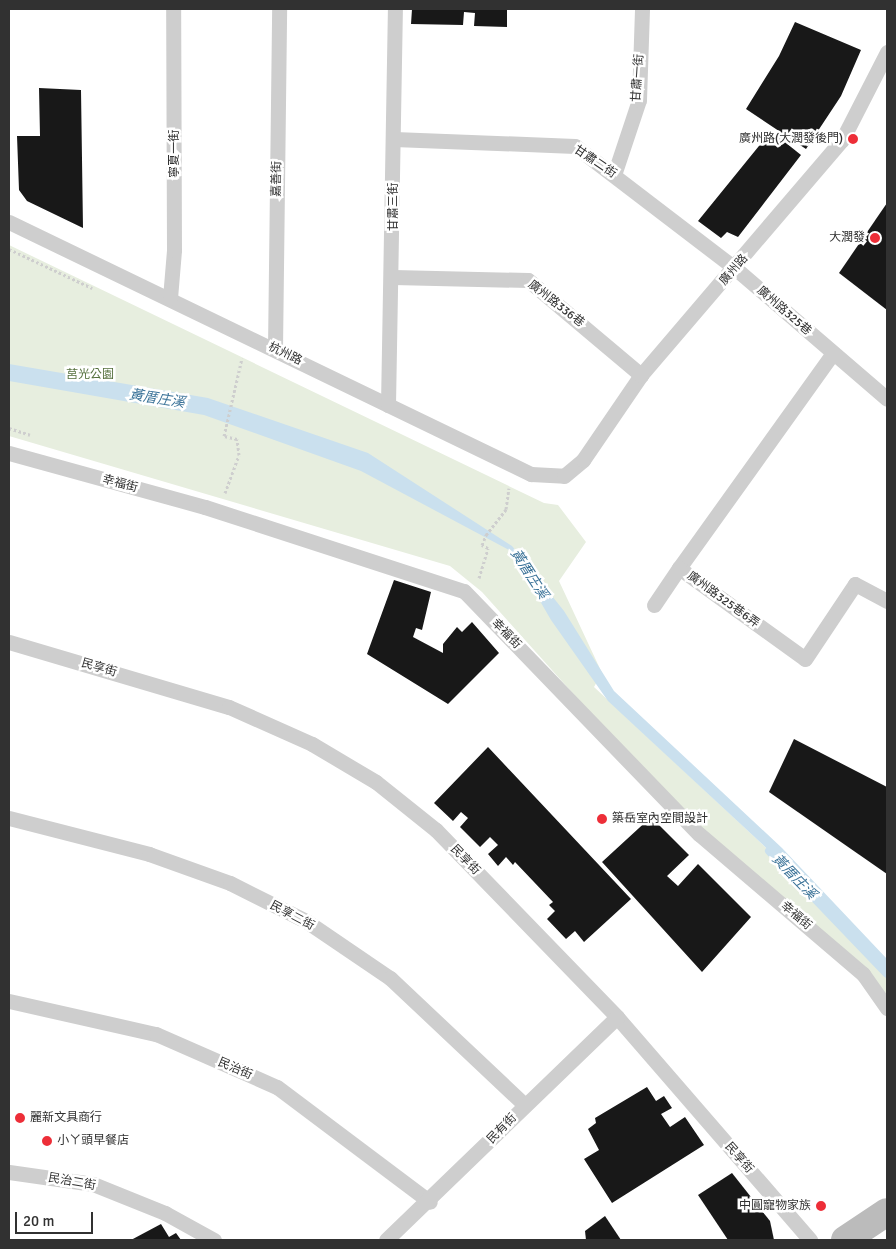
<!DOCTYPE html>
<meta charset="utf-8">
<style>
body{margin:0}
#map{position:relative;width:896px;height:1249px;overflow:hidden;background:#fff;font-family:Signika,"Noto Sans TC",sans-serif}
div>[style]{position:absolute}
.green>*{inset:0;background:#e7eedf}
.water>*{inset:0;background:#cae0ee}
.stream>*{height:8px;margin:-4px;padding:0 4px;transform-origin:4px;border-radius:4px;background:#cae0ee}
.building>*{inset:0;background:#181818}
.path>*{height:3px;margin-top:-1.5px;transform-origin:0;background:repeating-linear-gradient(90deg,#cecece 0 2.5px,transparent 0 5px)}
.lane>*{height:15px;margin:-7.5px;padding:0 7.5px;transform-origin:7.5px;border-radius:7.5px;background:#cecece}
.secondary>*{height:28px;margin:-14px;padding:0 14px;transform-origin:14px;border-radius:14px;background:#bbb}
.dots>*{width:14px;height:14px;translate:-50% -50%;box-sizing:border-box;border:2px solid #fff;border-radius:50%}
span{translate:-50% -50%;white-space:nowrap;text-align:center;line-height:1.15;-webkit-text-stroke:5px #fff;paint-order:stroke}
.street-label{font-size:12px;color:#313131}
.poi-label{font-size:12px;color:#313131}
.right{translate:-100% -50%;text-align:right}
.left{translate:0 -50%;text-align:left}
.park-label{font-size:12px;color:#536f3b}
.water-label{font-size:14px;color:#3a7298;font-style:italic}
.frame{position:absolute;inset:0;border:10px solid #313131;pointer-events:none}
.scale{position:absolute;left:15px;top:1212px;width:78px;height:22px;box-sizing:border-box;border:2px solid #313131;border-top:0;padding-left:6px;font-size:15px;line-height:18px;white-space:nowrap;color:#313131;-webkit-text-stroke:4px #fff;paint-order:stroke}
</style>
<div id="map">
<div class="green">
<i style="clip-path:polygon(9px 245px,544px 503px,558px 505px,586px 542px,559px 581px,602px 673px,594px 687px,776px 857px,887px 974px,887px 1004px,699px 834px,482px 592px,450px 566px,9px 436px)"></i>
</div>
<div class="water">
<i style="clip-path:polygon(9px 364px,208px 398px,368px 453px,512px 546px,564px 611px,614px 691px,782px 848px,887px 959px,887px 974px,776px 857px,608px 701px,551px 620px,511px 551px,361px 471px,204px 415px,9px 381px)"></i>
</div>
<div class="stream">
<i style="left:769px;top:851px;width:170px;rotate:46.2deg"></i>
</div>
<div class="building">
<i style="clip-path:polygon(412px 9px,507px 9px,507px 27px,474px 26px,475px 13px,464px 12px,463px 25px,411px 24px)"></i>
<i style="clip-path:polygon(795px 22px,861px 50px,841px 96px,806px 149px,746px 109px,779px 56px)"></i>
<i style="clip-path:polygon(39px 88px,81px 90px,83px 228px,27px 201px,19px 190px,17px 136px,40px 136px)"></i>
<i style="clip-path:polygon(771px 131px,801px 155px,738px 237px,727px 232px,721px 238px,698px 221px)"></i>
<i style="clip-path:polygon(887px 203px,887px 310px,839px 273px)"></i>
<i style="clip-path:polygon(394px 580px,431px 592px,422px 630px,416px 628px,413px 637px,443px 653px,443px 644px,457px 627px,462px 632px,472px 622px,499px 653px,448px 704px,367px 654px)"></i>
<i style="clip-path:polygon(794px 739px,887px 787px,887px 874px,769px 792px)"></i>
<i style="clip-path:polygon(488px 747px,631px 899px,584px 942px,575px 931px,566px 939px,547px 919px,555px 911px,549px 905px,553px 902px,515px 862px,513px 865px,506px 857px,498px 866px,488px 854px,498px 845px,490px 837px,480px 847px,460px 827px,468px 818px,461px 812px,453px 821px,434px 803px)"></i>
<i style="clip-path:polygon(651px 817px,689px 855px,667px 876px,678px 886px,698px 864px,751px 917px,702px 972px,602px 862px)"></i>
<i style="clip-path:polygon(647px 1087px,656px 1101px,664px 1096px,672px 1108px,661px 1114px,670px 1127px,685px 1117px,704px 1145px,612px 1203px,584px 1159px,599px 1150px,588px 1129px,596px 1123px,595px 1118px)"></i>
<i style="clip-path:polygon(732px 1173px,770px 1221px,774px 1240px,728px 1240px,698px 1195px)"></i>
<i style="clip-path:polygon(605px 1216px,621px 1240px,586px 1240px,585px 1231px)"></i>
<i style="clip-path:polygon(161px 1224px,169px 1237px,176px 1233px,181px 1240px,131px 1240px)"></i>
</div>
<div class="path">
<i style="left:9px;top:249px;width:92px;rotate:25.2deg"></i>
<i style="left:9px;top:428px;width:22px;rotate:18deg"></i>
<i style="left:225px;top:493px;width:40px;rotate:-69.8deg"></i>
<i style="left:239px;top:455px;width:16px;rotate:-97deg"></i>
<i style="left:237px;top:439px;width:13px;rotate:-167deg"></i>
<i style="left:224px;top:436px;width:80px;rotate:-77deg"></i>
<i style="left:479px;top:578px;width:31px;rotate:-73deg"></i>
<i style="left:488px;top:548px;width:7px;rotate:-153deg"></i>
<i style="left:482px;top:545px;width:11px;rotate:-68deg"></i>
<i style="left:486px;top:535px;width:33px;rotate:-52deg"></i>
<i style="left:506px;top:509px;width:21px;rotate:-82deg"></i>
</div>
<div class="lane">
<i style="left:394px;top:139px;width:181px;rotate:2.2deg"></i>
<i style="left:575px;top:146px;width:203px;rotate:37.4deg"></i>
<i style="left:736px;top:269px;width:199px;rotate:40.7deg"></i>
<i style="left:614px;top:175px;width:79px;rotate:-71.6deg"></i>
<i style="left:639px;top:100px;width:91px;rotate:-88.1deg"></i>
<i style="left:9px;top:222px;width:580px;rotate:25.77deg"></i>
<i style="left:531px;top:474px;width:33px;rotate:3deg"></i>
<i style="left:564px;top:476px;width:25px;rotate:-40deg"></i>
<i style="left:583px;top:460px;width:103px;rotate:-55.7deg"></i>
<i style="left:641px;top:375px;width:309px;rotate:-49.5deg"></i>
<i style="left:842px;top:140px;width:99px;rotate:-62.9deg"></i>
<i style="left:393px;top:277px;width:135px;rotate:1.3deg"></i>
<i style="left:528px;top:280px;width:148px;rotate:40.1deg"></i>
<i style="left:170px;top:298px;width:48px;rotate:-85.2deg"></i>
<i style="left:174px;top:250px;width:241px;rotate:-90.2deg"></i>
<i style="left:275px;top:349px;width:340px;rotate:-89.3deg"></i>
<i style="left:833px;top:353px;width:264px;rotate:125.6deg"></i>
<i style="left:679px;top:568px;width:155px;rotate:35.8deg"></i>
<i style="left:805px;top:659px;width:90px;rotate:-56.3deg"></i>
<i style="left:855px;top:584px;width:36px;rotate:28deg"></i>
<i style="left:388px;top:405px;width:396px;rotate:-89deg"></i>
<i style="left:9px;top:453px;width:203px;rotate:15.4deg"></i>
<i style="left:205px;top:507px;width:272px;rotate:18deg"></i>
<i style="left:464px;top:591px;width:338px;rotate:46deg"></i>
<i style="left:699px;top:834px;width:216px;rotate:40.5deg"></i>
<i style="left:863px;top:974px;width:42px;rotate:54.8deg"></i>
<i style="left:654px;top:605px;width:45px;rotate:-56deg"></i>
<i style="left:9px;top:642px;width:229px;rotate:16.5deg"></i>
<i style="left:229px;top:707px;width:91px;rotate:24deg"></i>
<i style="left:312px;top:744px;width:74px;rotate:30.7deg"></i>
<i style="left:376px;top:782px;width:77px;rotate:38.7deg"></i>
<i style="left:436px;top:830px;width:260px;rotate:45.9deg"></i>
<i style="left:617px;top:1017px;width:295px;rotate:49.1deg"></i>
<i style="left:9px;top:818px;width:145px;rotate:14.4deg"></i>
<i style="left:149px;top:854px;width:86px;rotate:19.7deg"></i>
<i style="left:230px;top:883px;width:85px;rotate:26.6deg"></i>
<i style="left:306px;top:921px;width:102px;rotate:34.2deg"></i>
<i style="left:390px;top:978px;width:185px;rotate:43.3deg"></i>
<i style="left:9px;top:1001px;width:151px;rotate:12.7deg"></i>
<i style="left:156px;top:1034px;width:132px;rotate:23.7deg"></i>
<i style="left:277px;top:1087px;width:191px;rotate:36.9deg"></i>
<i style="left:9px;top:1172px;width:85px;rotate:8.1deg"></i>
<i style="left:93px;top:1184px;width:78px;rotate:21.9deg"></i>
<i style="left:165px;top:1213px;width:56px;rotate:28.9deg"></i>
<i style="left:386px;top:1240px;width:321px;rotate:-44deg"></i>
</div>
<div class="secondary">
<i style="left:845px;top:1240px;width:50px;rotate:-33.7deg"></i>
</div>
<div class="dots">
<i style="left:853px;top:139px;background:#ed2e38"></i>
<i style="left:875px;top:238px;background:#ed2e38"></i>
<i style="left:602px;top:819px;background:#ed2e38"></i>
<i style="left:20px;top:1118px;background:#ed2e38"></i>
<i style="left:47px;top:1141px;background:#ed2e38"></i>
<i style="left:821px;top:1206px;background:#ed2e38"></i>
</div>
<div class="street-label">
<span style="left:638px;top:78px;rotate:-86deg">甘肅一街</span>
<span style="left:175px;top:154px;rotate:-90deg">寧夏一街</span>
<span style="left:595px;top:162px;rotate:34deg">甘肅二街</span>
<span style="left:277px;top:179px;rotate:-89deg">嘉善街</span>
<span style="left:394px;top:207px;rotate:-90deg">甘肅三街</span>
<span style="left:734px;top:270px;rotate:-49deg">廣州路</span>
<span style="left:556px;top:304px;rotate:38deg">廣州路336巷</span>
<span style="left:784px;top:311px;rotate:41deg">廣州路325巷</span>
<span style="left:285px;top:354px;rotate:26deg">杭州路</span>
<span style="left:120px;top:484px;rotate:15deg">幸福街</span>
<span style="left:723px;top:600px;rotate:36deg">廣州路325巷6弄</span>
<span style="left:506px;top:634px;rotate:46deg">幸福街</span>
<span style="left:99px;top:668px;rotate:16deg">民享街</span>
<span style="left:465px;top:860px;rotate:46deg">民享街</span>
<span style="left:292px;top:916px;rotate:28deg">民享二街</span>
<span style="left:796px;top:916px;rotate:40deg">幸福街</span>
<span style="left:235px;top:1069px;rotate:23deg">民治街</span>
<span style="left:502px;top:1129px;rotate:-46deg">民有街</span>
<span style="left:739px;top:1158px;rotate:49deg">民享街</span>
<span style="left:72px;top:1182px;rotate:10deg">民治二街</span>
</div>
<div class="poi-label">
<span class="right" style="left:843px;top:139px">廣州路(大潤發後門)</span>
<span class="right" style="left:865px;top:238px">大潤發</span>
<span class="left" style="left:612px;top:819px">築岳室內空間設計</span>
<span class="left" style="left:30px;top:1118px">麗新文具商行</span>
<span class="left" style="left:57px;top:1141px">小ㄚ頭早餐店</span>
<span class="right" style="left:811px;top:1206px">中圓寵物家族</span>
</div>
<div class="park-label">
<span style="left:90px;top:375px">莒光公園</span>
</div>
<div class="water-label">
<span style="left:157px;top:399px;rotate:9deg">黃厝庄溪</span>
<span style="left:529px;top:574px;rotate:57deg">黃厝庄溪</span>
<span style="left:794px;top:877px;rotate:46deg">黃厝庄溪</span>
</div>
<div class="frame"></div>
<div class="scale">20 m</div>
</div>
